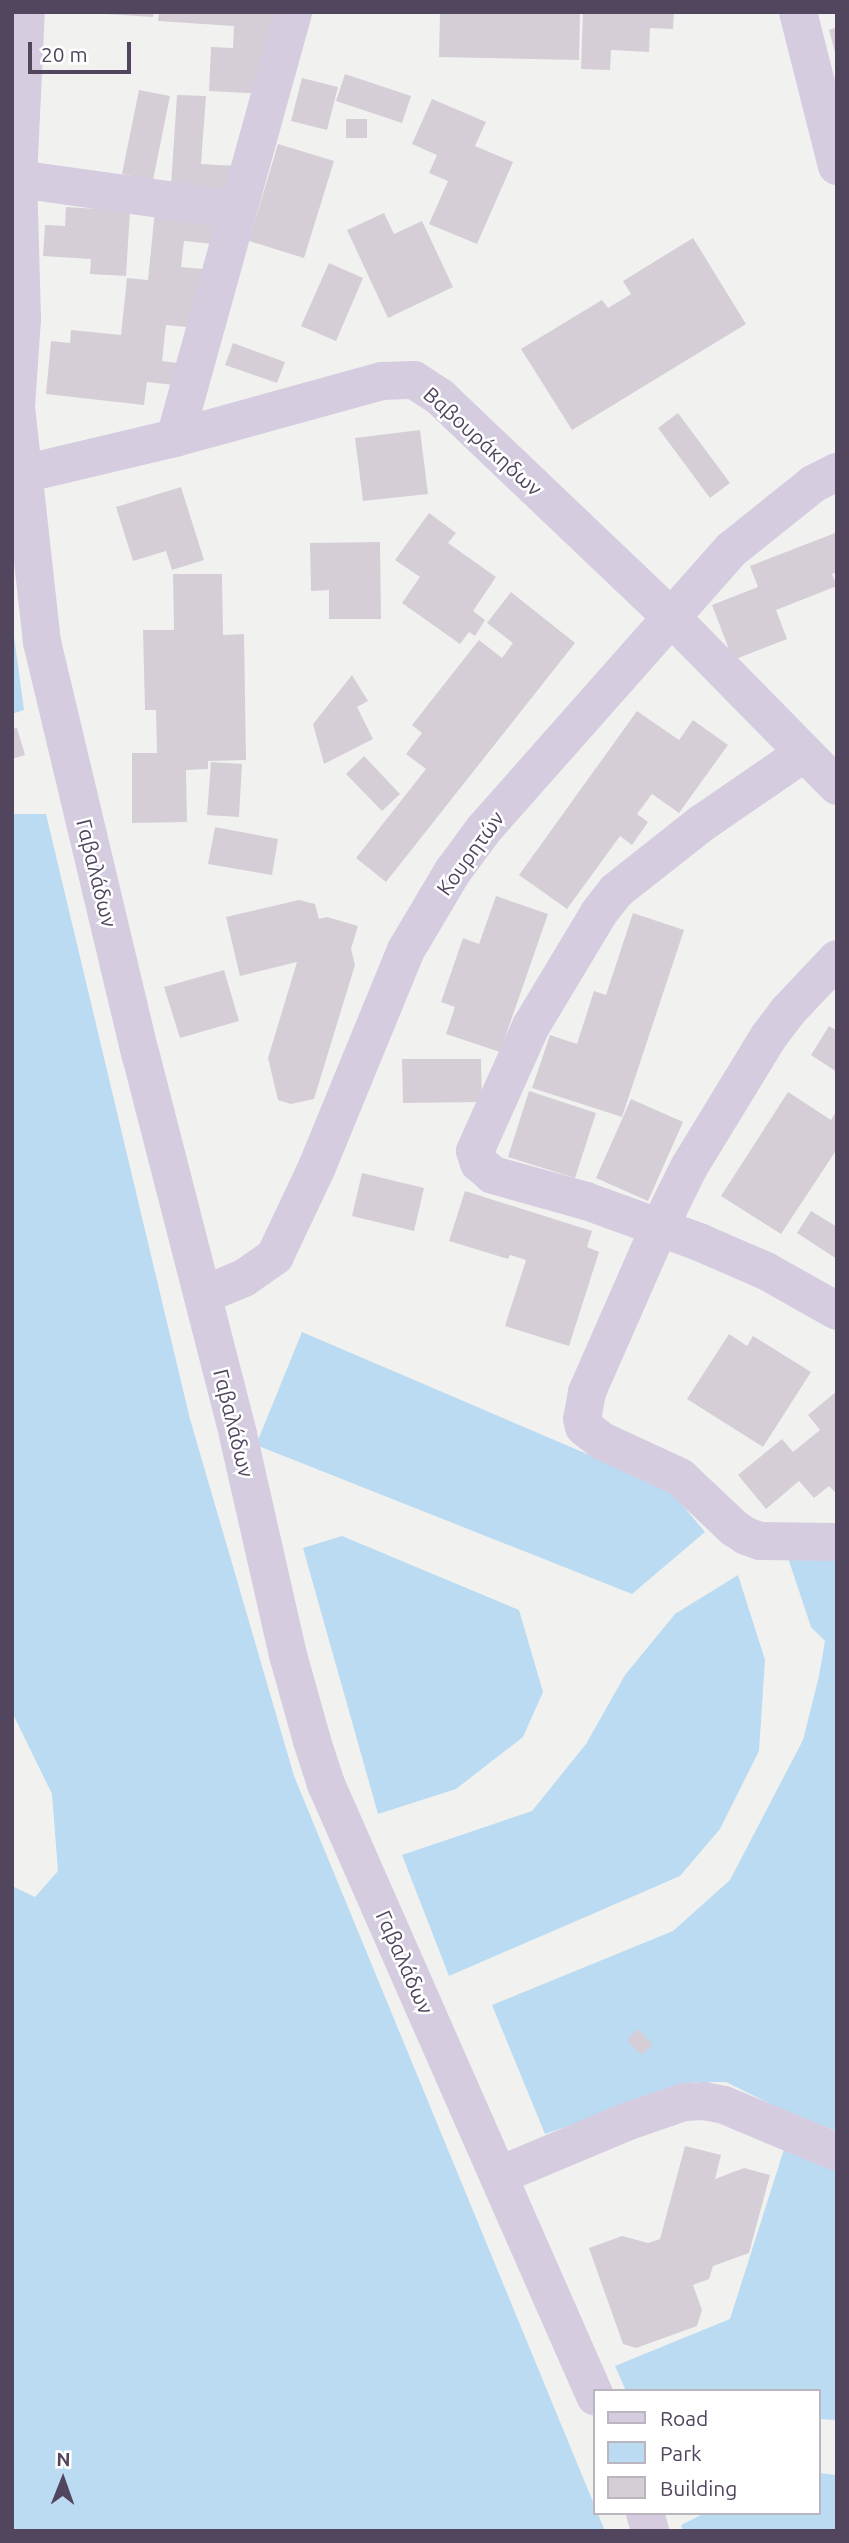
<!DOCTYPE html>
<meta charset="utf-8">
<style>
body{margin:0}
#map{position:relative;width:849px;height:2543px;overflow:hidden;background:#f1f2ef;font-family:Ubuntu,sans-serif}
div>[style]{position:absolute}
.green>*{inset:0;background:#badbf2}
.building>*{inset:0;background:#d5ced7}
.minor>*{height:38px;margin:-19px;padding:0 19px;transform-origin:19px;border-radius:19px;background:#d6cce0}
span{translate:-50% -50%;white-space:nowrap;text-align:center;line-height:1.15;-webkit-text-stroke:5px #fff;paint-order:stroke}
.street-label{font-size:21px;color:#52465e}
.frame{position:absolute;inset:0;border:14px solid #52465e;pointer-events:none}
.legend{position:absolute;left:593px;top:2389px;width:228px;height:126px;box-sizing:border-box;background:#fff;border:2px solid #bab5bf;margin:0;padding:9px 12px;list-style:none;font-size:21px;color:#52465e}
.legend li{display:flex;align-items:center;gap:14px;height:35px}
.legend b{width:35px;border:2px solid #bab5bf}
.north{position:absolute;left:28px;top:2445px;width:70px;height:70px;-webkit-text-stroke:5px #fff;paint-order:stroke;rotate:1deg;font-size:19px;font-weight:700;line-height:28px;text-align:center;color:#52465e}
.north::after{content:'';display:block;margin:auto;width:24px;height:32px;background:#52465e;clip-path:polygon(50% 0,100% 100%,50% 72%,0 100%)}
.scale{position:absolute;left:28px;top:42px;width:103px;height:32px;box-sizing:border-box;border:4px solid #52465e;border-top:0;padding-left:9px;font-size:21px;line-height:24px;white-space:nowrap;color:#52465e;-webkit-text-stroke:5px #fff;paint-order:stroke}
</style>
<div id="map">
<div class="green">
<i style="clip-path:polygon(12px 622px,24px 710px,12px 714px)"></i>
<i style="clip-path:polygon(12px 814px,46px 814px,190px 1419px,294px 1776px,605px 2531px,12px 2531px,12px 1886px,35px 1897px,58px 1871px,52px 1794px,12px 1712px)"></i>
<i style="clip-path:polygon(302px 1332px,669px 1489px,705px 1532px,632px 1594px,256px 1445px)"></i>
<i style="clip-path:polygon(342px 1536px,519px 1610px,543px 1692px,523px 1737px,456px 1789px,378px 1814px,303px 1548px)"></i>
<i style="clip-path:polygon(837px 1556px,837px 2131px,787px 2112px,726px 2082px,695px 2082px,545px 2134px,492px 2005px,673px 1931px,730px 1880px,803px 1740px,819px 1676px,825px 1641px,811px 1627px,788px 1558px)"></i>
<i style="clip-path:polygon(738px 1575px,765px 1660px,759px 1751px,720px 1829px,680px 1876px,449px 1976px,402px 1855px,532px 1811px,586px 1744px,625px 1675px,675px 1614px)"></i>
<i style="clip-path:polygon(786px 2143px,837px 2166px,837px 2420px,819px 2419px,819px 2391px,626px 2391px,615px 2366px,730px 2319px)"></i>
<i style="clip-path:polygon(819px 2473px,837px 2475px,837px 2531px,683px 2531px,681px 2525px,705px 2513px,819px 2513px)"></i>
</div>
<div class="building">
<i style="clip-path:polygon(105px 12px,154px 12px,153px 17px,105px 14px)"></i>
<i style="clip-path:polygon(159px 12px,273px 12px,268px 94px,209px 91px,211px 47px,233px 48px,234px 26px,158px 21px)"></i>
<i style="clip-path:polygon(440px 12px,580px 12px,579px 60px,439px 57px)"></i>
<i style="clip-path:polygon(583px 12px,674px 12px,673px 29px,650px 28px,649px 52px,611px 50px,610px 70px,581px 69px)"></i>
<i style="clip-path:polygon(837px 27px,837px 55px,836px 56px,829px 30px)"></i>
<i style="clip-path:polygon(345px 74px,411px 96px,402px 123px,336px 101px)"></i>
<i style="clip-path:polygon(302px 78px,338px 87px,327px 130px,291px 121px)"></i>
<i style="clip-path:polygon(139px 90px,170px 96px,153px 180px,122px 174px)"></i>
<i style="clip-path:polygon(177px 95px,206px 96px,201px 164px,237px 166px,235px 191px,171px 186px)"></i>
<i style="clip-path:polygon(432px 99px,486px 122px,475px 146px,513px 162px,477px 244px,429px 224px,448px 181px,429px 173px,437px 155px,412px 144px)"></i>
<i style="clip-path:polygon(346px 119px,367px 119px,367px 138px,346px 138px)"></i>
<i style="clip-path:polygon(278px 144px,334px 161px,304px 258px,249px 241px)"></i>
<i style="clip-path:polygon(66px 207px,130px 211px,126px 276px,90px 274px,91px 259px,43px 256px,45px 225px,65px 226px)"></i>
<i style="clip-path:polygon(155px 210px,217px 217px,214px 244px,184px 241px,181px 267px,203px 269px,197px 328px,166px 325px,162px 361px,177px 363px,174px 385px,147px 382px,144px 405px,46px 394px,51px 341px,70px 343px,71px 330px,121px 335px,127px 278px,148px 280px)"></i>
<i style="clip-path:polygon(384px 213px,394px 234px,422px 221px,453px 287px,388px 318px,347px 230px)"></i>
<i style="clip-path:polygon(693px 238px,746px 324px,572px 430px,521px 349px,602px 300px,608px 308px,631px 294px,623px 281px)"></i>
<i style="clip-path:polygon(329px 263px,363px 278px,336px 341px,301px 326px)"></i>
<i style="clip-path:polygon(233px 343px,285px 362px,277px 383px,225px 365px)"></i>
<i style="clip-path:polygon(678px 413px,730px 483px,710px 498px,658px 428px)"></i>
<i style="clip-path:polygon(420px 430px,428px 494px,363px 501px,355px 438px)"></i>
<i style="clip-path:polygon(181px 487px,204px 560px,172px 570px,166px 551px,133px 561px,116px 507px)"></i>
<i style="clip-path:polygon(429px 513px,456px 533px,448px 543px,496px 577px,473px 611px,485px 620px,475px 636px,469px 632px,460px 644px,402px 603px,420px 577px,395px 560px)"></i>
<i style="clip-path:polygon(835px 533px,837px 572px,832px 574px,837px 586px,776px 610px,787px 639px,733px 660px,712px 605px,758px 587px,750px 566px)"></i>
<i style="clip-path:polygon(380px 542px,381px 619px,329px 619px,329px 590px,311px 591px,310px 543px)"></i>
<i style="clip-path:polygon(173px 574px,222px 574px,223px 635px,244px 634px,246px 760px,208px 761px,208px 769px,186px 770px,187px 822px,132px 823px,132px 753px,157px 753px,156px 710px,145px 710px,143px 630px,174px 630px)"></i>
<i style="clip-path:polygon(511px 592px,575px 643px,386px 882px,356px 858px,426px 769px,406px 754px,422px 733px,412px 725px,479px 640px,502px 658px,513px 643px,487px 623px)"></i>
<i style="clip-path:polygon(352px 675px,368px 701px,357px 707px,373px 739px,324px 764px,313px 724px)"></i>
<i style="clip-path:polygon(637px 711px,679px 740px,693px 720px,728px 745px,679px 813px,652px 794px,637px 814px,648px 822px,632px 845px,620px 836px,567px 909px,519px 875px)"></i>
<i style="clip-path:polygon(17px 728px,25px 755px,12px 759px,12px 729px)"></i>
<i style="clip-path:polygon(364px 756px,400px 794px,382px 811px,346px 774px)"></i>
<i style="clip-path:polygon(211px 762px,242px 764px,239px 817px,207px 815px)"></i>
<i style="clip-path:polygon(215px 827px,278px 839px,272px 875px,208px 864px)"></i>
<i style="clip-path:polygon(496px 896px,548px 914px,500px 1052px,446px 1034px,455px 1007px,441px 1002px,463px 938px,479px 944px)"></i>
<i style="clip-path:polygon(299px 900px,315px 904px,319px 919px,327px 917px,358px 926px,351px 949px,355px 965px,314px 1099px,291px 1104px,278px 1100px,268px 1058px,297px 962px,240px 976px,226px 917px)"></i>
<i style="clip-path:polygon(633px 913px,684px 930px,622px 1117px,532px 1088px,550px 1035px,577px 1044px,594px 991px,606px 995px)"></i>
<i style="clip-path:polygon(224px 970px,239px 1021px,180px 1038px,164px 987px)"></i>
<i style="clip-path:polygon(829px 1026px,837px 1031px,837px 1072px,811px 1055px)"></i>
<i style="clip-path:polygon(402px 1059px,481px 1059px,482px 1102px,403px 1103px)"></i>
<i style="clip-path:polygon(529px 1091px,596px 1113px,575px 1178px,508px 1157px)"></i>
<i style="clip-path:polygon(788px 1092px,831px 1120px,837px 1110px,837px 1149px,781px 1234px,721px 1196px)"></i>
<i style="clip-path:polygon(631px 1099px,683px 1122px,648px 1201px,596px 1178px)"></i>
<i style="clip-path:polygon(362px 1173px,424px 1188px,414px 1231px,352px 1216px)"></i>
<i style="clip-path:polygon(465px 1191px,592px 1231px,587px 1247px,599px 1252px,569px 1346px,505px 1326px,526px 1260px,510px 1255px,508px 1259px,449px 1241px)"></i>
<i style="clip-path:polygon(811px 1211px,837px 1227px,837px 1259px,797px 1233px)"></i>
<i style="clip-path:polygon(729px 1334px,747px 1346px,753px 1336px,811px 1372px,763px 1447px,687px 1399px)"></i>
<i style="clip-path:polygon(837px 1391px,837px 1494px,829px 1486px,814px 1498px,799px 1481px,766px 1509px,738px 1475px,782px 1439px,793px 1452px,820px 1430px,808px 1415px)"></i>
<i style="clip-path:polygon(638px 2029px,653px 2045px,641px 2055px,627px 2040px)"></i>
<i style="clip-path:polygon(685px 2146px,721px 2155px,715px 2179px,744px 2168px,770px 2175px,749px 2253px,713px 2266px,709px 2279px,693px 2285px,702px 2310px,697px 2326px,636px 2348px,623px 2344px,589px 2248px,622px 2236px,648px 2243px,660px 2239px)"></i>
</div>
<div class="minor">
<i style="left:798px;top:12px;width:159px;rotate:75.8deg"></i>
<i style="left:18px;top:179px;width:222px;rotate:8deg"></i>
<i style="left:12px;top:404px;width:5px;rotate:37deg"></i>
<i style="left:16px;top:407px;width:89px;rotate:-86.1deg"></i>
<i style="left:22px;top:318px;width:139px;rotate:-91.6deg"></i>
<i style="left:18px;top:179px;width:167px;rotate:-87.3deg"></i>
<i style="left:16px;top:407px;width:236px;rotate:83.7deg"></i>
<i style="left:42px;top:642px;width:426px;rotate:76.6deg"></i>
<i style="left:141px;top:1056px;width:391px;rotate:75.6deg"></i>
<i style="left:238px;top:1435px;width:226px;rotate:77.2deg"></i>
<i style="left:288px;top:1655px;width:89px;rotate:74.4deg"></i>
<i style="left:312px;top:1741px;width:45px;rotate:72deg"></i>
<i style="left:326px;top:1784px;width:669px;rotate:66.27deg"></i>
<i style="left:175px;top:438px;width:442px;rotate:-74.5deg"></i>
<i style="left:23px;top:474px;width:156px;rotate:-13.3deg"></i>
<i style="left:175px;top:438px;width:215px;rotate:-15.4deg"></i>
<i style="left:382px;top:381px;width:32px;rotate:-2deg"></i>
<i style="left:414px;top:380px;width:31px;rotate:33deg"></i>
<i style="left:440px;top:397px;width:319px;rotate:43.6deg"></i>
<i style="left:671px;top:617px;width:237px;rotate:45.5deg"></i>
<i style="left:804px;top:753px;width:124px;rotate:145.5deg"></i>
<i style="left:702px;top:823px;width:110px;rotate:141.7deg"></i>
<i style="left:616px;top:891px;width:28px;rotate:128deg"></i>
<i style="left:599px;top:913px;width:132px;rotate:121deg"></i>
<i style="left:531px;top:1026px;width:137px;rotate:114.1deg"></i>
<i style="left:475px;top:1151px;width:13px;rotate:72deg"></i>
<i style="left:479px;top:1163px;width:18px;rotate:41deg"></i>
<i style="left:493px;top:1175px;width:97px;rotate:15.6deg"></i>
<i style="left:586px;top:1201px;width:120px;rotate:19.9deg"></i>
<i style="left:699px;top:1242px;width:73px;rotate:23.4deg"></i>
<i style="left:766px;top:1271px;width:81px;rotate:29.4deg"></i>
<i style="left:837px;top:959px;width:71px;rotate:133.3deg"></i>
<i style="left:788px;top:1011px;width:31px;rotate:127deg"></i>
<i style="left:769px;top:1036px;width:153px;rotate:121.4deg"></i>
<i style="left:689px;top:1167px;width:68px;rotate:116.2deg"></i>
<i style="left:659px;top:1228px;width:179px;rotate:113.7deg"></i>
<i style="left:587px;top:1392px;width:27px;rotate:100deg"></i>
<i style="left:582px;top:1419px;width:8px;rotate:76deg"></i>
<i style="left:584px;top:1427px;width:23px;rotate:38deg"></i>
<i style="left:602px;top:1441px;width:86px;rotate:24.8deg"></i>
<i style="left:680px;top:1477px;width:74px;rotate:43.4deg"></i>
<i style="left:734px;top:1528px;width:14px;rotate:34deg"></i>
<i style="left:746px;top:1536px;width:15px;rotate:20deg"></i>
<i style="left:760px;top:1541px;width:77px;rotate:0.7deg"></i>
<i style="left:203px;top:1295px;width:44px;rotate:-22.5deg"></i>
<i style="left:244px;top:1278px;width:38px;rotate:-35deg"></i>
<i style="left:275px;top:1256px;width:98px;rotate:-64.7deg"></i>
<i style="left:317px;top:1167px;width:235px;rotate:-67.7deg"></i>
<i style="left:406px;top:950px;width:92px;rotate:-59.3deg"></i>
<i style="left:453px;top:871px;width:52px;rotate:-53.6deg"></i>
<i style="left:484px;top:829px;width:374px;rotate:-48.5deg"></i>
<i style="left:732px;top:549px;width:104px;rotate:-38.7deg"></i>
<i style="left:813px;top:484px;width:27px;rotate:-27deg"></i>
<i style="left:500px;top:2175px;width:137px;rotate:-22.8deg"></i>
<i style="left:626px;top:2122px;width:61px;rotate:-19deg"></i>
<i style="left:684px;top:2102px;width:20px;rotate:-3deg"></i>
<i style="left:704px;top:2101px;width:20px;rotate:11deg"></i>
<i style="left:724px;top:2105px;width:122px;rotate:22.6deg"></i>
<i style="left:645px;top:2513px;width:19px;rotate:74deg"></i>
</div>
<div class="street-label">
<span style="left:483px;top:441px;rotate:42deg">Βαβουράκηδων</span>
<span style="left:470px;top:853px;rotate:-54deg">Κουρητών</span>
<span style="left:97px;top:873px;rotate:76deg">Γαβαλάδων</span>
<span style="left:234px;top:1423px;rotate:76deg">Γαβαλάδων</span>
<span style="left:405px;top:1962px;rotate:66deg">Γαβαλάδων</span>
</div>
<div class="frame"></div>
<ul class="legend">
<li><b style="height:9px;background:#d6cce0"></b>Road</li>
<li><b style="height:19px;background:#badbf2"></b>Park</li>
<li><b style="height:19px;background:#d5ced7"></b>Building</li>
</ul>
<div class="north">N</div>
<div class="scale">20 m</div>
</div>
